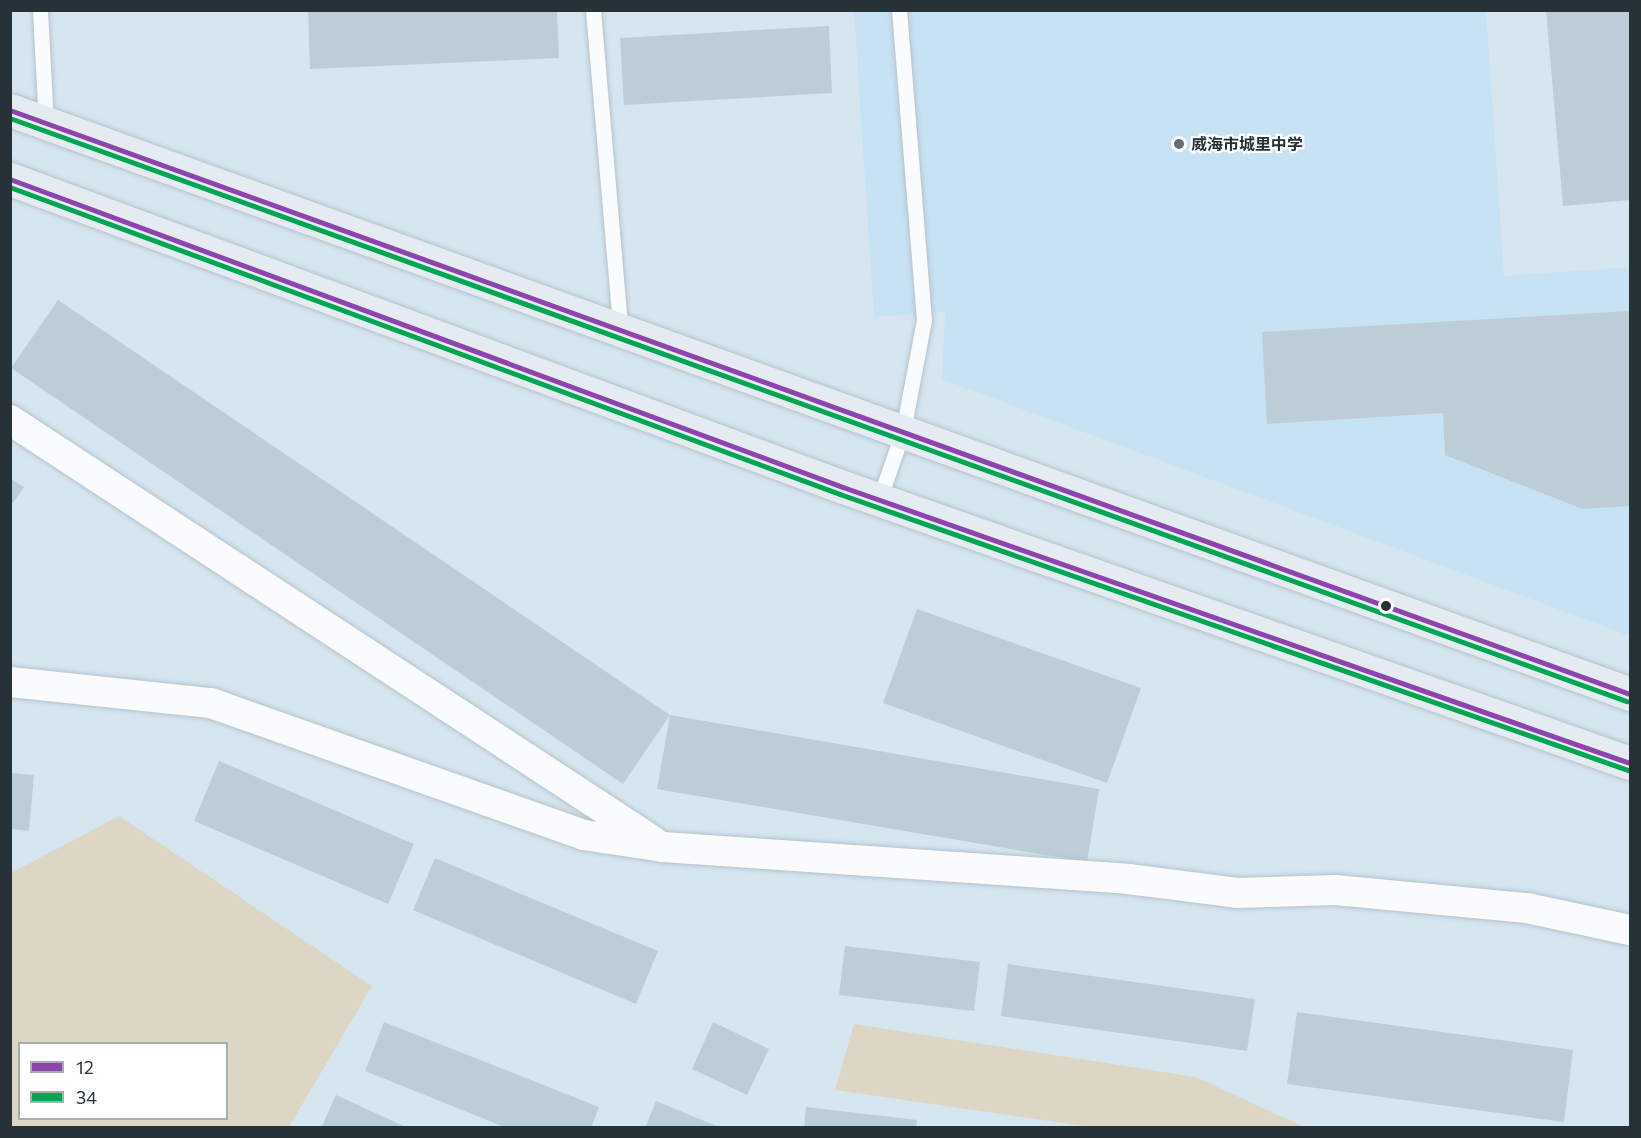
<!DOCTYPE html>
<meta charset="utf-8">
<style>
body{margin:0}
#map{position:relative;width:1641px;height:1138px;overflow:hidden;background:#d6e6f0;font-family:Commissioner,"Noto Sans SC",sans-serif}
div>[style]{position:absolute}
.built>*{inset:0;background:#c7e2f3}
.green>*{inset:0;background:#ddd6c4}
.building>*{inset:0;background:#bccdd7}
.roads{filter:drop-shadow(0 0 2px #b6c2ca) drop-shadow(0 0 2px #b6c2ca)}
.lane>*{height:15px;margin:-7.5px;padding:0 7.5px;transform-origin:7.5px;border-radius:7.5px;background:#f9fbfd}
.street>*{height:30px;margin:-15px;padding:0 15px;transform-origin:15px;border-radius:15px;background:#f9fbfd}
.primary>*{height:33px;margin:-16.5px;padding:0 16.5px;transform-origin:16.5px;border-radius:16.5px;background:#e4ecf1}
.bus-1>*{height:4.5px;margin:-2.25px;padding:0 2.25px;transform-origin:2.25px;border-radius:2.25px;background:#8e44ad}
.bus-2>*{height:4.5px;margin:-2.25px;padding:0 2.25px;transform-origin:2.25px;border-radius:2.25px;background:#00a651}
.dots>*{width:16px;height:16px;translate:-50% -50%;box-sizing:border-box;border:3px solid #fff;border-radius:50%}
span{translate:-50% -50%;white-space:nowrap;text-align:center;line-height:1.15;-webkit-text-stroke:4.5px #fff;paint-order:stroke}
.poi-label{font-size:16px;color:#263138;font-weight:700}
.left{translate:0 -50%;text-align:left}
.frame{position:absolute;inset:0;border:12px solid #263138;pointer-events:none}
.legend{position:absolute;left:18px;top:1042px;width:210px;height:78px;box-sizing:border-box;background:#fff;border:2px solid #a8adaf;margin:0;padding:8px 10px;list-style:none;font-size:18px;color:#263138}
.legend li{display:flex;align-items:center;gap:12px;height:30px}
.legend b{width:30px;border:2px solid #a8adaf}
</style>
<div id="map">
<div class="built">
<i style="clip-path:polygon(854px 11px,1486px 11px,1504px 276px,1630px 267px,1630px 636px,942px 379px,945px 312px,874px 317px)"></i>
</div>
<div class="green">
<i style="clip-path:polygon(evenodd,119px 816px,372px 986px,289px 1127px,11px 1127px,11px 873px,119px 816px,20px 1044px,226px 1044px,226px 1118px,20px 1118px,20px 1044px)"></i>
<i style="clip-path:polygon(854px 1024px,1196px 1077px,1304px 1127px,1091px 1127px,835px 1090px)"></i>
</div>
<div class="building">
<i style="clip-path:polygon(308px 10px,557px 10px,559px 58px,310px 69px)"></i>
<i style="clip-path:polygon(1546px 10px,1630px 10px,1630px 200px,1563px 206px)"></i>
<i style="clip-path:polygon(829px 26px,832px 93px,624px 105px,620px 38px)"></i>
<i style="clip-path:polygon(58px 300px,670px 715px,623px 784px,11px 368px)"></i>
<i style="clip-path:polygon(1630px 311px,1630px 506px,1583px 509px,1445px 455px,1443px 413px,1267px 424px,1262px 332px)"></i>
<i style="clip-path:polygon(10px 478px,24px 487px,10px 507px)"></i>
<i style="clip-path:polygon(917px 609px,1141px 688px,1107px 783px,883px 703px)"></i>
<i style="clip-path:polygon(670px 715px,1099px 789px,1087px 862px,657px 789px)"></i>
<i style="clip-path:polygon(219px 761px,414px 844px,388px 904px,194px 821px)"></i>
<i style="clip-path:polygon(10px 773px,34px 775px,29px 831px,10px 829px)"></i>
<i style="clip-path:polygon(435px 858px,658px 951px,636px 1004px,413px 910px)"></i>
<i style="clip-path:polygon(845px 946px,980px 962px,974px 1011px,839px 995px)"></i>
<i style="clip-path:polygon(1008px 964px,1255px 999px,1247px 1051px,1001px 1016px)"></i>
<i style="clip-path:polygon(1297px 1012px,1573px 1050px,1564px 1122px,1287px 1084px)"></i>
<i style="clip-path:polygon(384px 1022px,599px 1107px,591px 1128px,507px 1128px,365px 1071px)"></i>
<i style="clip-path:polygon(713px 1022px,769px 1049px,747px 1095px,692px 1069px)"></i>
<i style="clip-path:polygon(336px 1095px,408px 1128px,321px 1128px)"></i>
<i style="clip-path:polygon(656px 1101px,719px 1127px,719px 1128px,645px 1128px)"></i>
<i style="clip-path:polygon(806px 1107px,917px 1120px,916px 1128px,804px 1128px)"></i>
</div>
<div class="roads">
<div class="lane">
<i style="left:40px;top:10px;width:113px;rotate:87deg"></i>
<i style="left:593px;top:10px;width:319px;rotate:85.1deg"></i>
<i style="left:879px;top:500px;width:73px;rotate:-70.8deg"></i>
<i style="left:903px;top:431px;width:113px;rotate:-79.3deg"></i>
<i style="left:924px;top:320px;width:311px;rotate:-94.6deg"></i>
</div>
<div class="street">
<i style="left:10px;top:420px;width:769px;rotate:33.21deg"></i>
<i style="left:10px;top:682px;width:202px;rotate:6deg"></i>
<i style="left:211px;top:703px;width:396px;rotate:19.5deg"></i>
<i style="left:584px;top:835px;width:80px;rotate:8.6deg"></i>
<i style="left:663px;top:847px;width:466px;rotate:3.9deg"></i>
<i style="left:1128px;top:879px;width:110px;rotate:7.3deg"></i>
<i style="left:1237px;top:893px;width:98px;rotate:-1.8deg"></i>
<i style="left:1335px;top:890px;width:193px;rotate:5.4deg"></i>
<i style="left:1527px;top:908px;width:105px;rotate:12.1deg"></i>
</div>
<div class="primary">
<i style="left:10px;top:110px;width:1722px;rotate:19.82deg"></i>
<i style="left:10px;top:179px;width:888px;rotate:20.29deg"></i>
<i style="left:843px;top:487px;width:834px;rotate:19.33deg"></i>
</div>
</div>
<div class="bus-1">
<i style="left:10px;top:110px;width:1722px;rotate:19.82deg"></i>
<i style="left:10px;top:179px;width:888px;rotate:20.29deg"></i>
<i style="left:843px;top:487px;width:834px;rotate:19.33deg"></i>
</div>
<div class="bus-2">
<i style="left:10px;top:118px;width:1719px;rotate:19.83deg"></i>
<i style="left:10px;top:187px;width:885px;rotate:20.3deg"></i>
<i style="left:840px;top:494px;width:835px;rotate:19.3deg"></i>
</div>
<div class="dots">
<i style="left:1179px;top:144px;background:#647078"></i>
<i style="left:1386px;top:606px;background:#263138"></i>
</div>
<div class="poi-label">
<span class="left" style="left:1191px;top:144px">威海市城里中学</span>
</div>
<div class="frame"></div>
<ul class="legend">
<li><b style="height:8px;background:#8e44ad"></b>12</li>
<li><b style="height:8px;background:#00a651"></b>34</li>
</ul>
</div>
